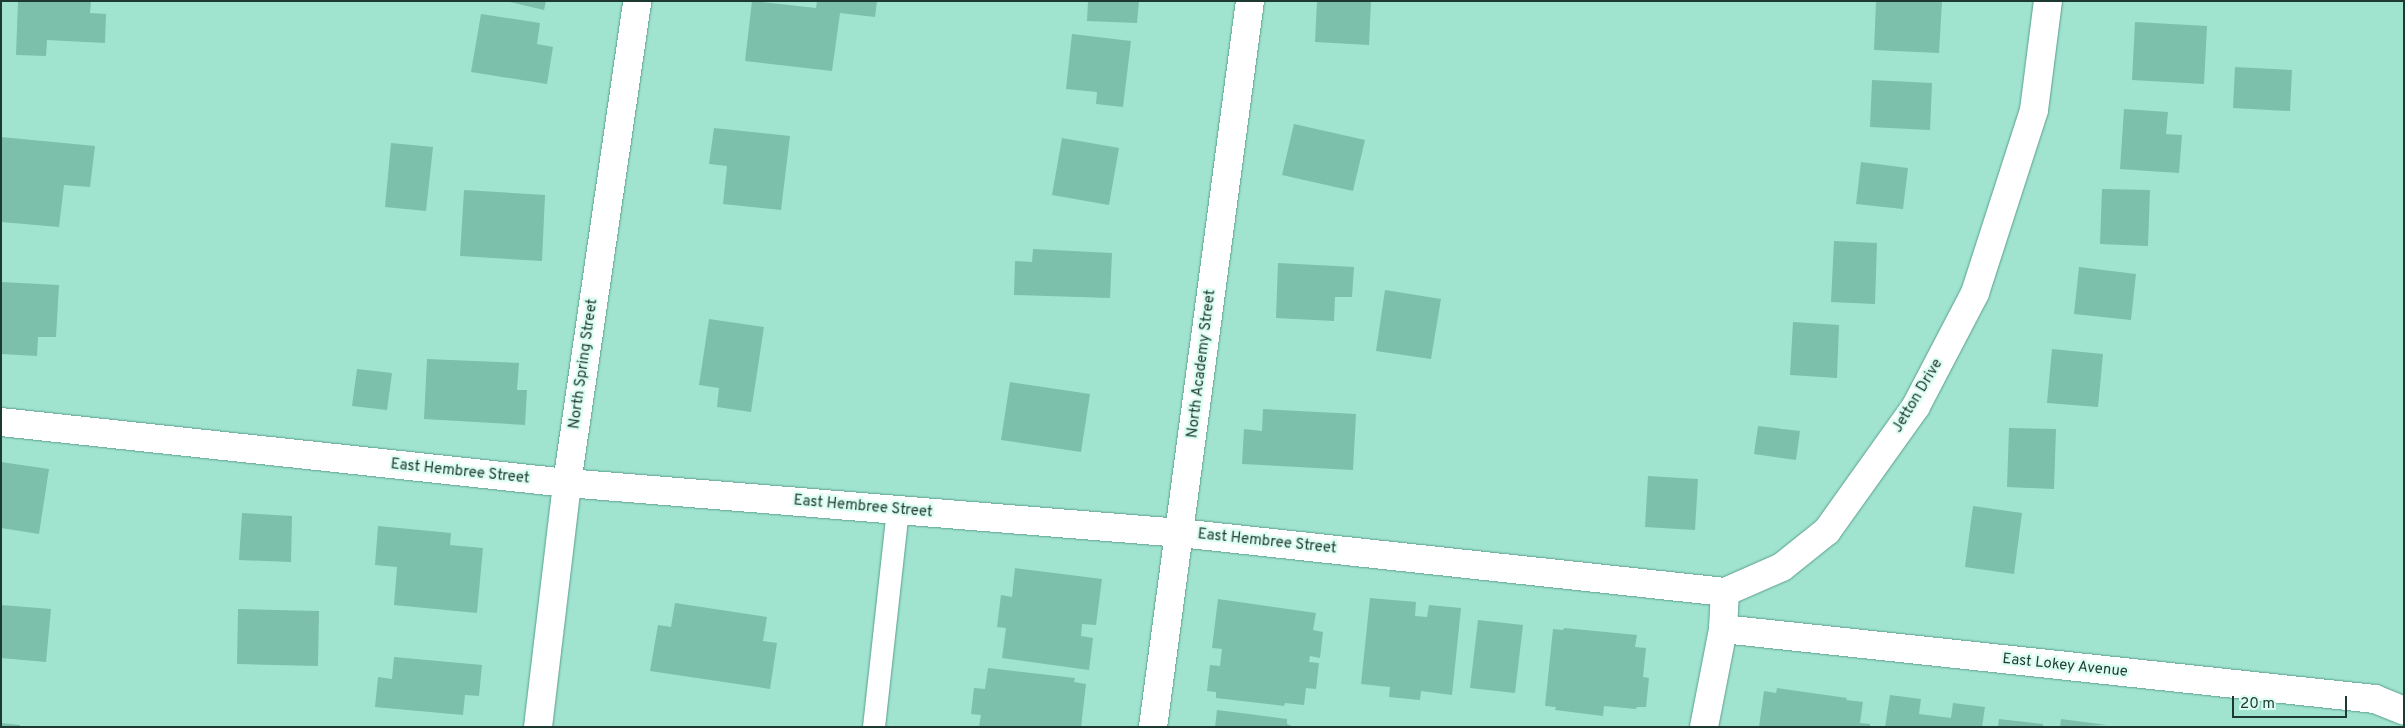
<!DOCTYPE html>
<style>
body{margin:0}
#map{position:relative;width:2405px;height:728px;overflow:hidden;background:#a0e4d0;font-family:Overpass,sans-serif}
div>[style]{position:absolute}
.building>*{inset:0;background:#7cbfab}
.roads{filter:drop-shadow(0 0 1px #5c9e8c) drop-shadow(0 0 1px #5c9e8c)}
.lane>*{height:22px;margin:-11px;padding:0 11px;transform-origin:11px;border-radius:11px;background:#fff}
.street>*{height:28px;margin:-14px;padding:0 14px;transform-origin:14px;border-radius:14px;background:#fff}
span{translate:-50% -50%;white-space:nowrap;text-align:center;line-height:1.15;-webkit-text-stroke:4.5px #dcfdf2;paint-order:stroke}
.street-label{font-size:15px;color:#1d3931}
.frame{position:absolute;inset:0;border:2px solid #1d3931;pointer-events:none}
.scale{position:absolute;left:2232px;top:696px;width:115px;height:22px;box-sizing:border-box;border:2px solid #1d3931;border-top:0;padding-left:6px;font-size:15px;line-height:18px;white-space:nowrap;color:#1d3931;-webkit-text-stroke:4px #dcfdf2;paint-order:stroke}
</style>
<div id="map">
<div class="building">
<i style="clip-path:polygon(18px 1px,91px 1px,90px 13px,106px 14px,105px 43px,47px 40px,46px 56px,16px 55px)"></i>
<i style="clip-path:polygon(506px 1px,546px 1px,544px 10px)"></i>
<i style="clip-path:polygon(752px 1px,816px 8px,817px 1px,877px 1px,875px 17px,840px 13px,832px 71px,745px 61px)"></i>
<i style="clip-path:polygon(1088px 1px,1139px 1px,1137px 23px,1087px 21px)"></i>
<i style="clip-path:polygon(1317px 1px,1371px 1px,1369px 45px,1315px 42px)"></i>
<i style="clip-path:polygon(1876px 1px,1942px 2px,1939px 53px,1874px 50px)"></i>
<i style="clip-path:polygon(481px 14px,540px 23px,537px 44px,553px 47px,547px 84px,471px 72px)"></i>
<i style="clip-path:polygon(2135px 22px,2207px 26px,2204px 84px,2132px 80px)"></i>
<i style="clip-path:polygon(1072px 34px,1131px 41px,1123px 107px,1096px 104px,1097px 92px,1066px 89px)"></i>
<i style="clip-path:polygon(2235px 67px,2292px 70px,2290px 111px,2233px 108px)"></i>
<i style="clip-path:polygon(1872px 80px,1932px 83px,1930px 130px,1870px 127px)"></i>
<i style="clip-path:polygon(2124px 109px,2168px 112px,2166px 134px,2182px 135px,2179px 173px,2120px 169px)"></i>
<i style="clip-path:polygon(1294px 124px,1365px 140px,1353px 191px,1282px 175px)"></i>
<i style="clip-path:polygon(714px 128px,790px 136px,781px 210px,723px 204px,727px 166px,709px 164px)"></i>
<i style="clip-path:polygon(1px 137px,95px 146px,90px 187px,64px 185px,59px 227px,1px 222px)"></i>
<i style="clip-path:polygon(1062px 138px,1119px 148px,1109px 205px,1052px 195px)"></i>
<i style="clip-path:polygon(391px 143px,433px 147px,426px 211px,385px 207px)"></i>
<i style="clip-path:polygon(1861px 162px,1908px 168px,1903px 209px,1856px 204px)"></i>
<i style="clip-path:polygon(2102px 189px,2150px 190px,2148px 246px,2100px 244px)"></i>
<i style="clip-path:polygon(464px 190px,545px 195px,542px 261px,460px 256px)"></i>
<i style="clip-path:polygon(1834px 241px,1877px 243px,1875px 304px,1831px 302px)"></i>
<i style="clip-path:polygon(1033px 249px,1112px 253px,1110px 298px,1014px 295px,1015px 261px,1032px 262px)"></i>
<i style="clip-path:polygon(1278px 263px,1354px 267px,1352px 297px,1335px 297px,1334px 321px,1276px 318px)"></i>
<i style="clip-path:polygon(2079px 267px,2136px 274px,2131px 320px,2074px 314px)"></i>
<i style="clip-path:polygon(1px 282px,59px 285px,56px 337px,38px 337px,37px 356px,1px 354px)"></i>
<i style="clip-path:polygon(1385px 290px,1441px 299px,1431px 359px,1376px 351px)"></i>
<i style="clip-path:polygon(709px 319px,764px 327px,751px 412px,717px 407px,719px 388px,699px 385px)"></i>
<i style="clip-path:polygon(1793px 322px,1839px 325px,1837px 378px,1790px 375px)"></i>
<i style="clip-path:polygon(2052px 349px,2103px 354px,2098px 407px,2047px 403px)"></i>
<i style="clip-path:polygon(427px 359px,519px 363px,517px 390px,527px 390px,525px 425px,424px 419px)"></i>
<i style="clip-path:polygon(357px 369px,392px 373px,387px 410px,352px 406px)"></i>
<i style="clip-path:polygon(1010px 382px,1090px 394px,1081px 452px,1001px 440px)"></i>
<i style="clip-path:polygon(1263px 409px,1356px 414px,1353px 470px,1242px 464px,1244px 429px,1262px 431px)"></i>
<i style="clip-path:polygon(1758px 426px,1800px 431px,1796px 460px,1754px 454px)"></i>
<i style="clip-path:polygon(2009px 428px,2056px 429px,2054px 489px,2007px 487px)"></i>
<i style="clip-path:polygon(1px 462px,49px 469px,39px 534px,1px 528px)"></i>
<i style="clip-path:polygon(1648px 476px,1698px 479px,1695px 530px,1645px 527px)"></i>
<i style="clip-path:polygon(1973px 506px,2022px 513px,2014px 574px,1965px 567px)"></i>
<i style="clip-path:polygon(242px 513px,292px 516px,291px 562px,239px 560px)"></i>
<i style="clip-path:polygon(378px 526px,451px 533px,450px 545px,483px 548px,477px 613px,394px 605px,397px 567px,375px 565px)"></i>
<i style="clip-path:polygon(1015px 568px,1102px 579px,1096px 625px,1082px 624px,1081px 636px,1093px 638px,1089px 670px,1002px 658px,1006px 628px,997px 627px,1001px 595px,1012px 597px)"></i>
<i style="clip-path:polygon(1370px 598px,1416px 602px,1415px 616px,1427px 617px,1429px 605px,1461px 608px,1452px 695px,1421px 691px,1420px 700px,1389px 697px,1390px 687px,1361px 684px)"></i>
<i style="clip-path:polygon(1218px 599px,1316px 613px,1313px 630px,1323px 632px,1320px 658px,1310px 656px,1309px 662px,1319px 663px,1316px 689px,1306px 688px,1304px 705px,1285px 703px,1284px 706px,1216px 698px,1216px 692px,1207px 691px,1210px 665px,1220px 666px,1222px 649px,1212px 648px)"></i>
<i style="clip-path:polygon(675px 603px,767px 617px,763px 641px,777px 643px,770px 689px,650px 671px,658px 625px,671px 627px)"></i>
<i style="clip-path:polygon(1px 605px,51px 609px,46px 662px,1px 658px)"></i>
<i style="clip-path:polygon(238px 609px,319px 611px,318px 666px,237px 664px)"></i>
<i style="clip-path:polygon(1478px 620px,1523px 625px,1515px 693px,1470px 688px)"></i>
<i style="clip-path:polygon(1564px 628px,1637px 635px,1635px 647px,1646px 648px,1643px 677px,1649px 678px,1646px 707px,1637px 707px,1636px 709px,1604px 706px,1603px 716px,1555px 710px,1556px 707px,1545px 706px,1553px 629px,1563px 630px)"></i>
<i style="clip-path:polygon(394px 657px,482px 665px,479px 696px,465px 695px,463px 715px,375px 707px,378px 677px,392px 679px)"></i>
<i style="clip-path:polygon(988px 668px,1075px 678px,1074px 682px,1086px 684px,1081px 727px,979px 727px,981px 715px,971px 714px,974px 688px,985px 689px)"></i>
<i style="clip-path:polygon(1777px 688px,1847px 698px,1846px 700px,1863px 702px,1860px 723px,1870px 724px,1870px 727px,1759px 727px,1764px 691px,1776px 693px)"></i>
<i style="clip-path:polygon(1890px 695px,1921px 699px,1919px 714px,1951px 718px,1953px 703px,1985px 707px,1982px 727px,1885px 727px)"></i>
<i style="clip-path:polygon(1217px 710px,1287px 719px,1287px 724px,1294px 727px,1215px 727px)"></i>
<i style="clip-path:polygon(1999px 719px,2043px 724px,2043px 727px,1998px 727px)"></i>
<i style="clip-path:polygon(2061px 719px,2107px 725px,2060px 727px)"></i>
<i style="clip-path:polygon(1px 723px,20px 725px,20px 727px,1px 727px)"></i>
</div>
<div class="roads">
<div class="lane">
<i style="left:874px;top:727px;width:218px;rotate:-83.7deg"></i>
</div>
<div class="street">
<i style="left:1px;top:422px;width:569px;rotate:6.15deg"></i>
<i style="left:567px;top:483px;width:615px;rotate:4.66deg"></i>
<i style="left:1180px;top:533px;width:548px;rotate:6.18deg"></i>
<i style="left:1723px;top:629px;width:656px;rotate:6.13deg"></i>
<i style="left:2375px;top:699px;width:31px;rotate:22deg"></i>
<i style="left:538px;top:727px;width:246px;rotate:-83.2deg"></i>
<i style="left:567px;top:483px;width:487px;rotate:-81.7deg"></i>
<i style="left:1153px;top:727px;width:732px;rotate:-82.39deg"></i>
<i style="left:1704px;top:727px;width:100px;rotate:-79deg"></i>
<i style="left:1723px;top:629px;width:37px;rotate:-87deg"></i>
<i style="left:1725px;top:592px;width:62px;rotate:-23.7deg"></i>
<i style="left:1782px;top:567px;width:58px;rotate:-38.7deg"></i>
<i style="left:1827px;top:531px;width:153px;rotate:-54.5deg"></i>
<i style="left:1916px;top:406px;width:127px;rotate:-62.4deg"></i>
<i style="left:1975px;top:293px;width:192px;rotate:-72.1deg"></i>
<i style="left:2034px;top:110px;width:110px;rotate:-82.7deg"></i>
</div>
</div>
<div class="street-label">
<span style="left:584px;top:364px;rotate:-82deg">North Spring Street</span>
<span style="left:1202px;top:364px;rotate:-83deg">North Academy Street</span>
<span style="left:1918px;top:396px;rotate:-59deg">Jetton Drive</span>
<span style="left:460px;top:472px;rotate:6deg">East Hembree Street</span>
<span style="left:863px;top:507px;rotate:5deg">East Hembree Street</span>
<span style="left:1267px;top:542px;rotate:6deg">East Hembree Street</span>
<span style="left:2065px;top:666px;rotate:6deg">East Lokey Avenue</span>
</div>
<div class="frame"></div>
<div class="scale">20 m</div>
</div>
